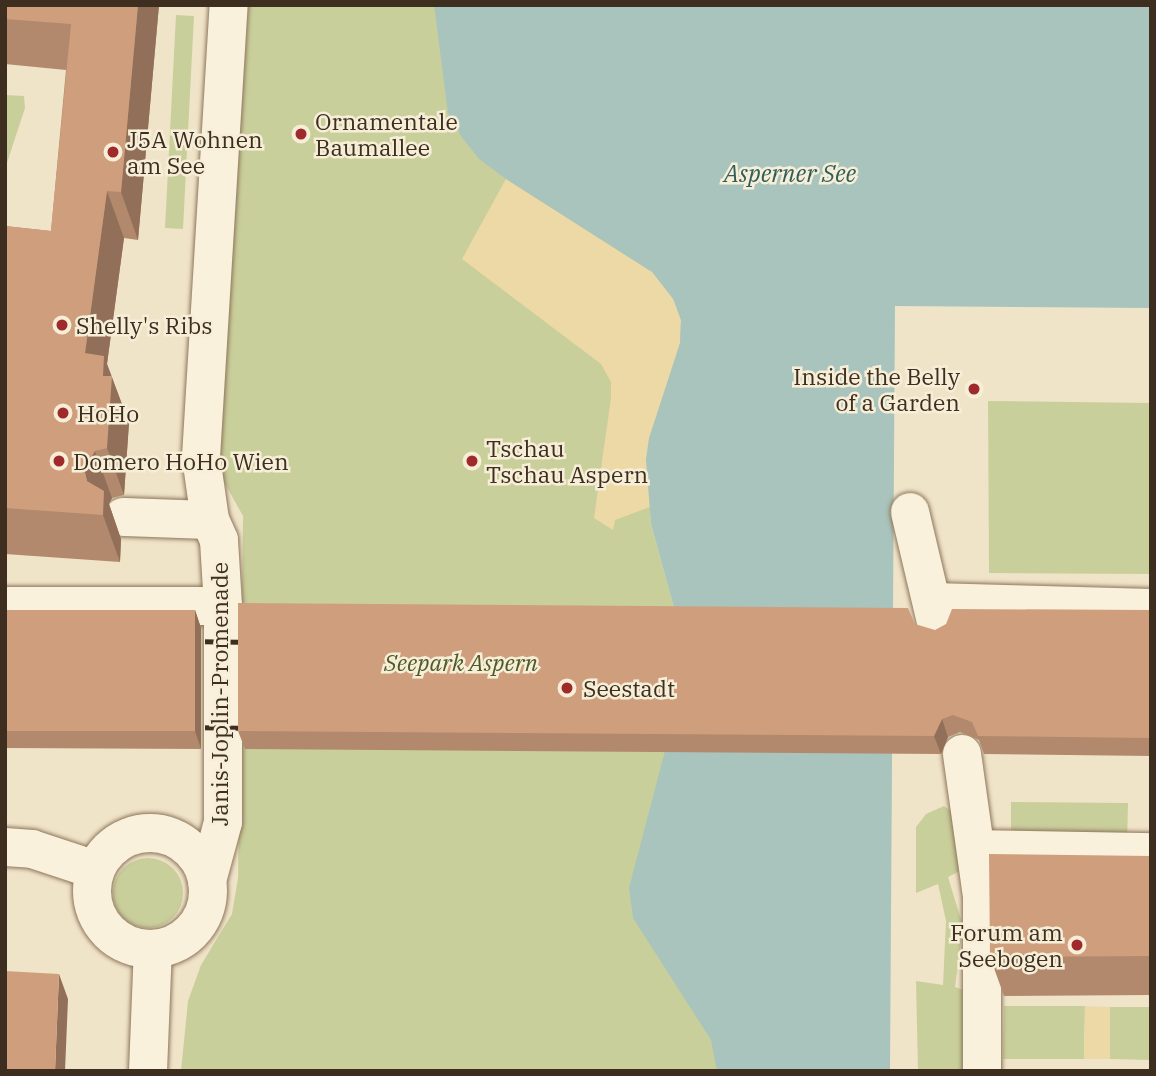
<!DOCTYPE html>
<style>
body{margin:0}
#map{position:relative;width:1156px;height:1076px;overflow:hidden;background:#f0e4c8;font-family:"IBM Plex Serif",serif}
div>[style]{position:absolute}
.green>*{inset:0;background:#c9cf9b}
.round{border-radius:50%}
.sand>*{inset:0;background:#ecd9a5}
.water>*{inset:0;background:#a9c4bc}
.roads{filter:drop-shadow(0 0 2px #8d765c) drop-shadow(0 0 2px #8d765c)}
.minor>*{height:38px;margin:-19px;padding:0 19px;transform-origin:19px;border-radius:19px;background:#faf1dc}
.minor>.ring{margin:-19px;padding:0;box-sizing:content-box;background:none;border:38px solid #faf1dc;border-radius:50%}
.rail>*{height:5px;margin-top:-2.5px;transform-origin:0;background:repeating-linear-gradient(90deg,#3d2e20 0 12px,transparent 0 24px)}
.wall>*{inset:0;background:#b2896c}
.shaded-wall>*{inset:0;background:#916f58}
.building>*{inset:0;background:#cf9f7d}
.dots>*{width:19px;height:19px;translate:-50% -50%;box-sizing:border-box;border:4px solid #f7eed8;border-radius:50%}
span{translate:-50% -50%;white-space:nowrap;text-align:center;line-height:1.15;-webkit-text-stroke:5px #f7eed8;paint-order:stroke}
.poi-label{font-size:23px;color:#3d2e20}
.left{translate:0 -50%;text-align:left}
.right{translate:-100% -50%;text-align:right}
.park-label{font-size:23px;color:#4d5a26;font-style:italic}
.street-label{font-size:23px;color:#3d2e20}
.water-label{font-size:24px;color:#2f5d5a;font-style:italic}
.frame{position:absolute;inset:0;border:7px solid #3d2e20;pointer-events:none}
</style>
<div id="map">
<div class="green">
<i style="clip-path:polygon(248px 5px,469px 5px,694px 335px,647px 463px,651px 524px,681px 633px,736px 1071px,181px 1071px,188px 1001px,201px 965px,232px 914px,238px 878px,243px 516px,219px 473px)"></i>
<i style="clip-path:polygon(176px 15px,194px 16px,183px 229px,165px 228px)"></i>
<i style="clip-path:polygon(5px 95px,24px 96px,25px 108px,5px 169px)"></i>
<i style="clip-path:polygon(988px 401px,1151px 403px,1151px 574px,989px 573px)"></i>
<i style="clip-path:polygon(1011px 802px,1128px 803px,1127px 846px,1011px 844px)"></i>
<i style="clip-path:polygon(944px 806px,951px 811px,962px 870px,948px 877px,963px 926px,955px 987px,967px 991px,966px 1071px,918px 1071px,916px 981px,943px 985px,946px 921px,938px 884px,916px 893px,916px 827px,926px 814px)"></i>
<i class="round" style="left:113px;top:858px;width:70px;height:70px"></i>
<i style="clip-path:polygon(1004px 1006px,1085px 1006px,1084px 1059px,1003px 1059px)"></i>
<i style="clip-path:polygon(1110px 1007px,1151px 1007px,1151px 1060px,1110px 1059px)"></i>
</div>
<div class="sand">
<i style="clip-path:polygon(506px 179px,652px 272px,673px 299px,681px 320px,680px 343px,646px 459px,650px 507px,615px 520px,613px 530px,594px 518px,611px 398px,611px 382px,601px 364px,462px 259px)"></i>
<i style="clip-path:polygon(1085px 1006px,1110px 1007px,1110px 1059px,1084px 1059px)"></i>
</div>
<div class="water">
<i style="clip-path:polygon(434px 5px,1151px 5px,1151px 308px,895px 306px,890px 1071px,717px 1071px,711px 1040px,633px 918px,629px 888px,682px 686px,681px 633px,651px 524px,646px 459px,649px 438px,680px 343px,681px 320px,673px 299px,652px 272px,506px 179px,479px 159px,461px 136px,448px 113px)"></i>
</div>
<div class="roads">
<div class="minor">
<i style="left:910px;top:512px;width:117px;rotate:76.7deg"></i>
<i style="left:123px;top:517px;width:87px;rotate:2deg"></i>
<i style="left:933px;top:602px;width:218px;rotate:1.6deg"></i>
<i style="left:5px;top:606px;width:218px"></i>
<i style="left:962px;top:754px;width:143px;rotate:82deg"></i>
<i style="left:982px;top:896px;width:175px;rotate:90deg"></i>
<i class="ring" style="left:92px;top:833px;width:78px;height:78px"></i>
<i style="left:5px;top:847px;width:27px;rotate:4deg"></i>
<i style="left:32px;top:849px;width:67px;rotate:18.2deg"></i>
<i style="left:976px;top:849px;width:175px;rotate:1deg"></i>
<i style="left:207px;top:881px;width:61px;rotate:-74.8deg"></i>
<i style="left:223px;top:822px;width:216px;rotate:-90deg"></i>
<i style="left:223px;top:606px;width:66px;rotate:-93.5deg"></i>
<i style="left:219px;top:540px;width:22px;rotate:-114deg"></i>
<i style="left:210px;top:520px;width:64px;rotate:-98.1deg"></i>
<i style="left:201px;top:457px;width:453px;rotate:-86.5deg"></i>
<i style="left:148px;top:1071px;width:122px;rotate:-87.7deg"></i>
</div>
</div>
<div class="rail">
<i style="left:181px;top:641px;width:77px;rotate:0.7deg"></i>
<i style="left:181px;top:727px;width:77px;rotate:0.7deg"></i>
</div>
<div class="wall">
<i style="clip-path:polygon(5px 5px,159px 5px,138px 240px,124px 238px,107px 364px,129px 423px,124px 495px,112px 498px,109px 504px,121px 539px,120px 562px,5px 554px,5px 226px,51px 231px,66px 70px,5px 64px)"></i>
<i style="clip-path:polygon(5px 610px,195px 610px,201px 628px,201px 749px,5px 748px)"></i>
<i style="clip-path:polygon(1151px 610px,1151px 756px,984px 754px,979px 740px,960px 732px,948px 737px,941px 754px,245px 749px,238px 731px,935px 630px)"></i>
<i style="clip-path:polygon(1151px 856px,1151px 995px,1004px 996px,990px 957px)"></i>
</div>
<div class="shaded-wall">
<i style="clip-path:polygon(138px 5px,159px 5px,138px 240px,121px 192px)"></i>
<i style="clip-path:polygon(107px 191px,124px 238px,107px 364px,129px 423px,124px 495px,107px 448px,85px 353px)"></i>
<i style="clip-path:polygon(95px 451px,112px 498px,109px 504px,121px 539px,120px 562px,103px 515px,87px 481px,84px 468px)"></i>
<i style="clip-path:polygon(195px 610px,201px 628px,201px 749px,195px 731px)"></i>
<i style="clip-path:polygon(942px 719px,948px 737px,941px 754px,934px 736px)"></i>
<i style="clip-path:polygon(59px 974px,68px 999px,65px 1071px,55px 1071px)"></i>
</div>
<div class="building">
<i style="clip-path:polygon(5px 5px,138px 5px,121px 192px,107px 191px,85px 353px,104px 356px,103px 376px,112px 376px,107px 448px,95px 451px,84px 468px,87px 481px,104px 491px,103px 515px,5px 508px,5px 226px,51px 231px,71px 24px,5px 19px)"></i>
<i style="clip-path:polygon(238px 603px,908px 608px,915px 624px,935px 630px,946px 624px,952px 609px,1151px 610px,1151px 738px,978px 736px,972px 722px,953px 715px,942px 719px,934px 736px,238px 731px)"></i>
<i style="clip-path:polygon(5px 610px,195px 610px,195px 731px,5px 731px)"></i>
<i style="clip-path:polygon(989px 854px,1151px 856px,1151px 956px,990px 957px)"></i>
<i style="clip-path:polygon(5px 971px,59px 974px,55px 1071px,5px 1071px)"></i>
</div>
<div class="dots">
<i style="left:301px;top:134px;background:#9e2a2b"></i>
<i style="left:113px;top:152px;background:#9e2a2b"></i>
<i style="left:62px;top:325px;background:#9e2a2b"></i>
<i style="left:974px;top:389px;background:#9e2a2b"></i>
<i style="left:63px;top:413px;background:#9e2a2b"></i>
<i style="left:59px;top:461px;background:#9e2a2b"></i>
<i style="left:472px;top:461px;background:#9e2a2b"></i>
<i style="left:567px;top:688px;background:#9e2a2b"></i>
<i style="left:1077px;top:945px;background:#9e2a2b"></i>
</div>
<div class="poi-label">
<span class="left" style="left:315px;top:134px">Ornamentale<br>Baumallee</span>
<span class="left" style="left:127px;top:152px">J5A Wohnen<br>am See</span>
<span class="left" style="left:76px;top:325px">Shelly's Ribs</span>
<span class="right" style="left:960px;top:389px">Inside the Belly<br>of a Garden</span>
<span class="left" style="left:77px;top:413px">HoHo</span>
<span class="left" style="left:486px;top:461px">Tschau<br>Tschau Aspern</span>
<span class="left" style="left:73px;top:461px">Domero HoHo Wien</span>
<span class="left" style="left:583px;top:688px">Seestadt</span>
<span class="right" style="left:1063px;top:945px">Forum am<br>Seebogen</span>
</div>
<div class="park-label">
<span style="left:461px;top:662px">Seepark Aspern</span>
</div>
<div class="street-label">
<span style="left:219px;top:694px;rotate:-90deg">Janis-Joplin-Promenade</span>
</div>
<div class="water-label">
<span style="left:790px;top:174px">Asperner See</span>
</div>
<div class="frame"></div>
</div>
